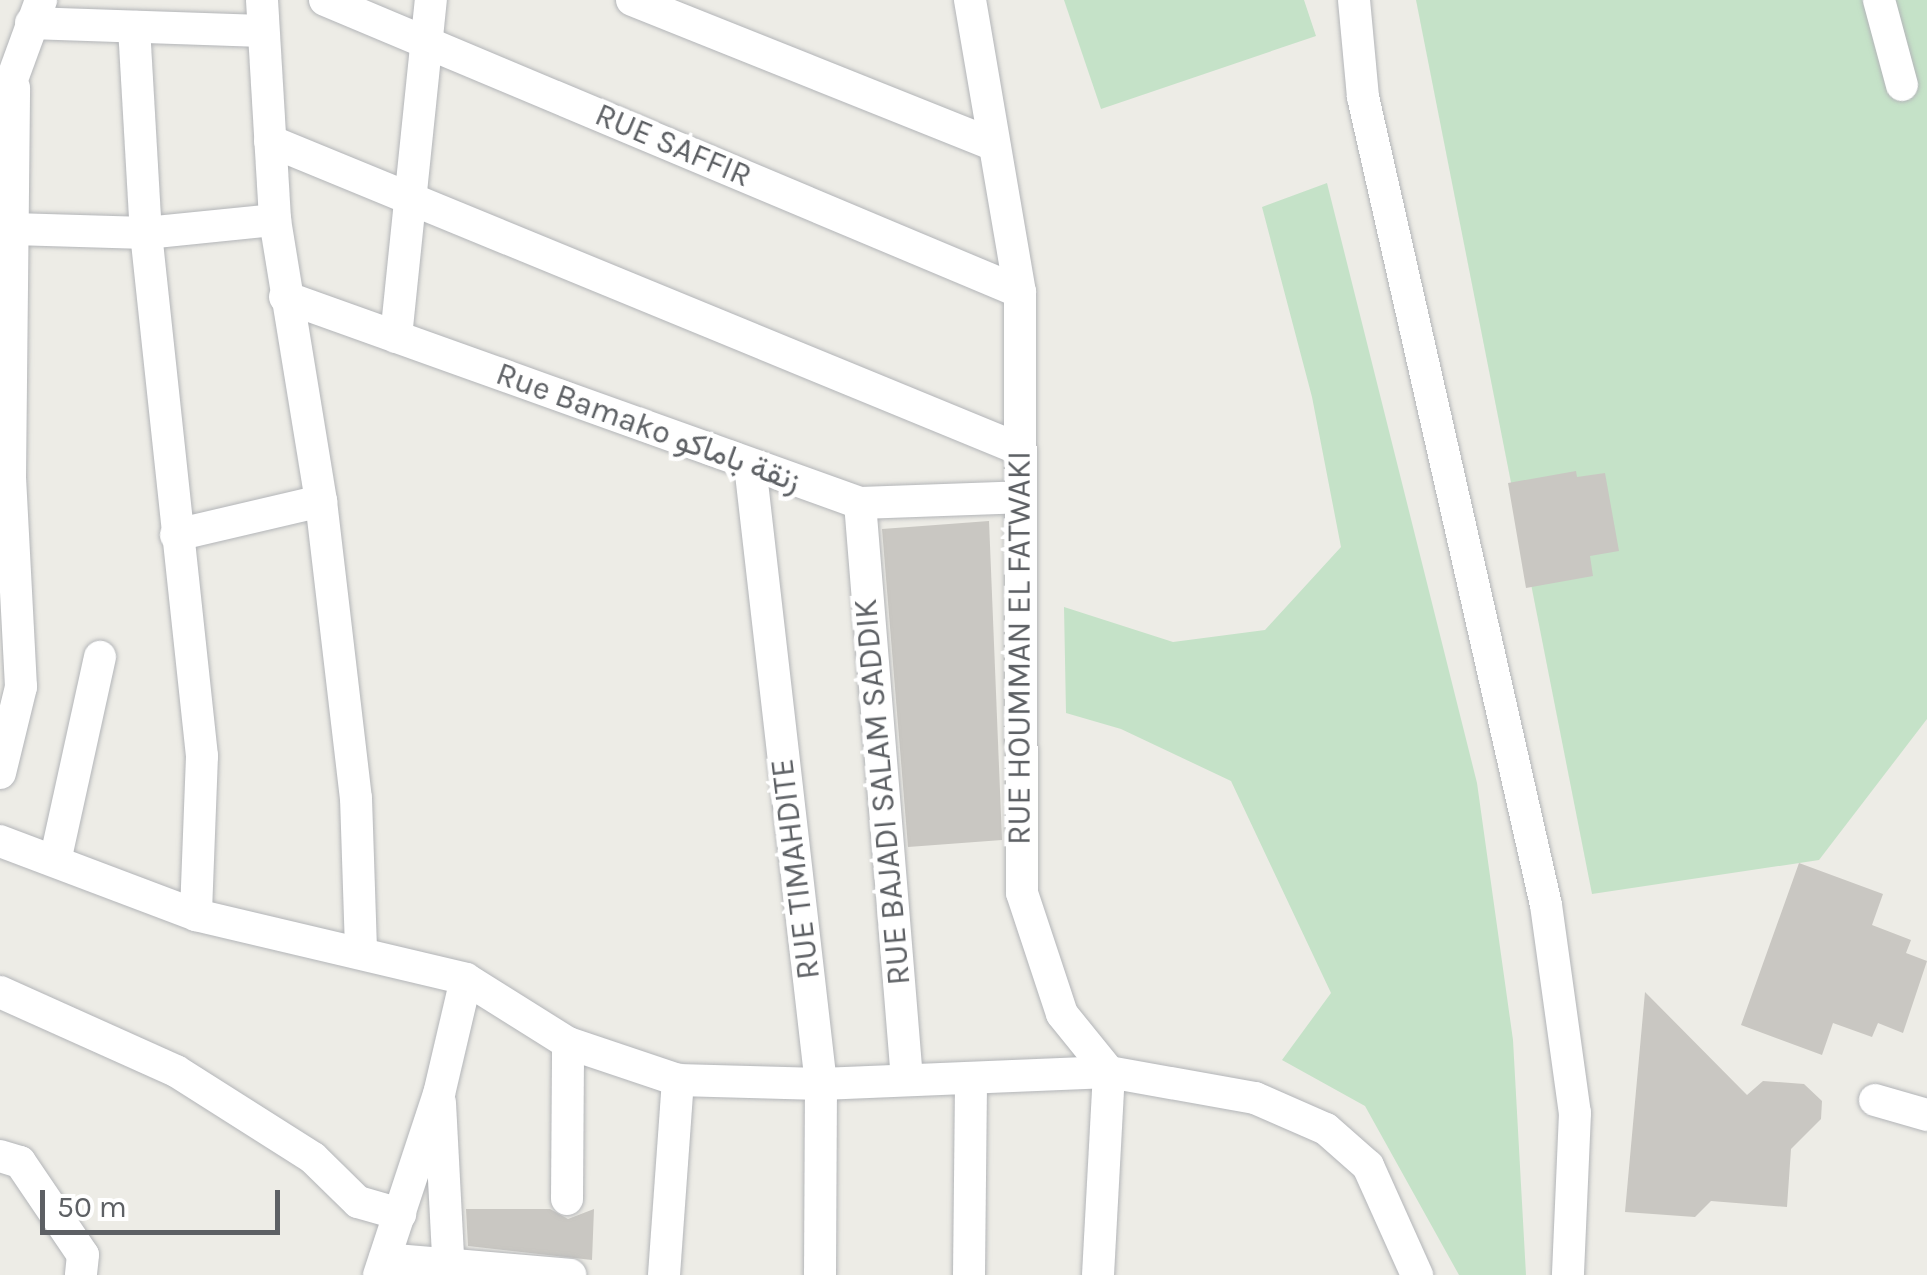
<!DOCTYPE html>
<meta charset="utf-8">
<style>
body{margin:0}
#map{position:relative;width:1927px;height:1275px;overflow:hidden;background:#edece6;font-family:Karla,Vazirmatn,sans-serif}
div>[style]{position:absolute}
.green>*{inset:0;background:#c5e2c8}
.building>*{inset:0;background:#c9c7c2}
.roads{filter:drop-shadow(0 0 2px #b3b5b8) drop-shadow(0 0 2px #b3b5b8)}
.minor>*{height:32px;margin:-16px;padding:0 16px;transform-origin:16px;border-radius:16px;background:#fff}
span{translate:-50% -50%;white-space:nowrap;text-align:center;line-height:1.15;-webkit-text-stroke:9px #fff;paint-order:stroke}
.street-label{font-size:32px;color:#5d6064}
.scale{position:absolute;left:40px;top:1190px;width:240px;height:45px;box-sizing:border-box;border:5px solid #5d6064;border-top:0;padding-left:12px;font-size:30px;line-height:35px;white-space:nowrap;color:#5d6064;-webkit-text-stroke:8px #fff;paint-order:stroke}
</style>
<div id="map">
<div class="green">
<i style="clip-path:polygon(1064px 0,1304px 0,1316px 36px,1101px 109px)"></i>
<i style="clip-path:polygon(1416px 0,1927px 0,1927px 719px,1819px 860px,1592px 894px)"></i>
<i style="clip-path:polygon(1327px 183px,1477px 783px,1513px 1040px,1526px 1275px,1459px 1275px,1365px 1106px,1282px 1060px,1331px 993px,1231px 781px,1121px 729px,1066px 713px,1064px 607px,1173px 642px,1265px 630px,1341px 547px,1312px 397px,1262px 207px)"></i>
</div>
<div class="building">
<i style="clip-path:polygon(1576px 471px,1577px 477px,1605px 473px,1619px 551px,1590px 556px,1593px 576px,1526px 588px,1508px 483px)"></i>
<i style="clip-path:polygon(989px 521px,1002px 840px,908px 847px,882px 529px)"></i>
<i style="clip-path:polygon(1799px 863px,1883px 894px,1872px 925px,1911px 940px,1906px 953px,1927px 961px,1903px 1033px,1878px 1023px,1872px 1037px,1833px 1023px,1822px 1055px,1741px 1025px)"></i>
<i style="clip-path:polygon(1645px 992px,1747px 1095px,1763px 1081px,1804px 1084px,1822px 1101px,1821px 1119px,1791px 1149px,1787px 1207px,1711px 1201px,1695px 1217px,1625px 1212px)"></i>
<i style="clip-path:polygon(466px 1209px,550px 1209px,568px 1219px,594px 1209px,592px 1260px,468px 1246px)"></i>
</div>
<div class="roads">
<div class="minor">
<i style="left:262px;top:0;width:220px;rotate:86.6deg"></i>
<i style="left:275px;top:220px;width:285px;rotate:80.7deg"></i>
<i style="left:321px;top:501px;width:299px;rotate:83.3deg"></i>
<i style="left:356px;top:798px;width:154px;rotate:88.1deg"></i>
<i style="left:325px;top:0;width:754px;rotate:22.79deg"></i>
<i style="left:632px;top:0;width:390px;rotate:21.8deg"></i>
<i style="left:970px;top:0;width:296px;rotate:80.3deg"></i>
<i style="left:1020px;top:292px;width:601px;rotate:89.81deg"></i>
<i style="left:1022px;top:893px;width:127px;rotate:71.7deg"></i>
<i style="left:1062px;top:1014px;width:75px;rotate:51deg"></i>
<i style="left:1109px;top:1072px;width:203px;rotate:93.1deg"></i>
<i style="left:1354px;top:0;width:97px;rotate:84.7deg"></i>
<i style="left:1363px;top:97px;width:828px;rotate:77.24deg"></i>
<i style="left:1546px;top:905px;width:210px;rotate:82.1deg"></i>
<i style="left:1575px;top:1113px;width:162px;rotate:92.5deg"></i>
<i style="left:1879px;top:0;width:88px;rotate:74.9deg"></i>
<i style="left:31px;top:23px;width:230px;rotate:2deg"></i>
<i style="left:134px;top:27px;width:206px;rotate:86.7deg"></i>
<i style="left:146px;top:233px;width:526px;rotate:83.89deg"></i>
<i style="left:202px;top:756px;width:159px;rotate:92.2deg"></i>
<i style="left:3px;top:104px;width:111px;rotate:-69.9deg"></i>
<i style="left:270px;top:141px;width:810px;rotate:22.35deg"></i>
<i style="left:13px;top:229px;width:133px;rotate:1.7deg"></i>
<i style="left:146px;top:233px;width:130px;rotate:-5.8deg"></i>
<i style="left:285px;top:297px;width:611px;rotate:19.71deg"></i>
<i style="left:860px;top:503px;width:160px;rotate:-2.1deg"></i>
<i style="left:396px;top:337px;width:339px;rotate:-84.1deg"></i>
<i style="left:750px;top:465px;width:623px;rotate:83.46deg"></i>
<i style="left:821px;top:1084px;width:191px;rotate:90.3deg"></i>
<i style="left:860px;top:503px;width:579px;rotate:85.34deg"></i>
<i style="left:176px;top:535px;width:149px;rotate:-13.2deg"></i>
<i style="left:0;top:773px;width:89px;rotate:-76.3deg"></i>
<i style="left:21px;top:687px;width:209px;rotate:-93deg"></i>
<i style="left:10px;top:478px;width:390px;rotate:-89.4deg"></i>
<i style="left:0;top:841px;width:210px;rotate:20.7deg"></i>
<i style="left:196px;top:915px;width:277px;rotate:13.3deg"></i>
<i style="left:466px;top:979px;width:120px;rotate:32.1deg"></i>
<i style="left:568px;top:1043px;width:116px;rotate:18.6deg"></i>
<i style="left:678px;top:1080px;width:143px;rotate:1.6deg"></i>
<i style="left:821px;top:1084px;width:288px;rotate:-2.4deg"></i>
<i style="left:1109px;top:1072px;width:148px;rotate:10.1deg"></i>
<i style="left:1255px;top:1098px;width:77px;rotate:23.6deg"></i>
<i style="left:1326px;top:1129px;width:56px;rotate:41.4deg"></i>
<i style="left:1368px;top:1166px;width:120px;rotate:65.8deg"></i>
<i style="left:56px;top:857px;width:205px;rotate:-77.6deg"></i>
<i style="left:0;top:992px;width:193px;rotate:24.2deg"></i>
<i style="left:176px;top:1071px;width:162px;rotate:32.4deg"></i>
<i style="left:313px;top:1158px;width:63px;rotate:44.4deg"></i>
<i style="left:358px;top:1202px;width:44px;rotate:15.9deg"></i>
<i style="left:1875px;top:1100px;width:54px;rotate:16.1deg"></i>
<i style="left:440px;top:1103px;width:172px;rotate:87deg"></i>
<i style="left:0;top:1156px;width:21px;rotate:17deg"></i>
<i style="left:20px;top:1162px;width:112px;rotate:55.9deg"></i>
<i style="left:83px;top:1255px;width:20px;rotate:96deg"></i>
<i style="left:567px;top:1199px;width:156px;rotate:-89.6deg"></i>
<i style="left:385px;top:1259px;width:186px;rotate:4.9deg"></i>
<i style="left:379px;top:1275px;width:191px;rotate:-71.7deg"></i>
<i style="left:439px;top:1094px;width:118px;rotate:-76.8deg"></i>
<i style="left:664px;top:1275px;width:196px;rotate:-85.9deg"></i>
<i style="left:969px;top:1275px;width:195px;rotate:-89.4deg"></i>
</div>
</div>
<div class="street-label">
<span style="left:673px;top:146px;rotate:23deg">RUE SAFFIR</span>
<span style="left:648px;top:428px;rotate:20deg">Rue Bamako زنقة باماكو</span>
<span style="left:1020px;top:648px;rotate:-90deg">RUE HOUMMAN EL FATWAKI</span>
<span style="left:883px;top:792px;rotate:-95deg">RUE BAJADI SALAM SADDIK</span>
<span style="left:796px;top:869px;rotate:-97deg">RUE TIMAHDITE</span>
</div>
<div class="scale">50 m</div>
</div>
